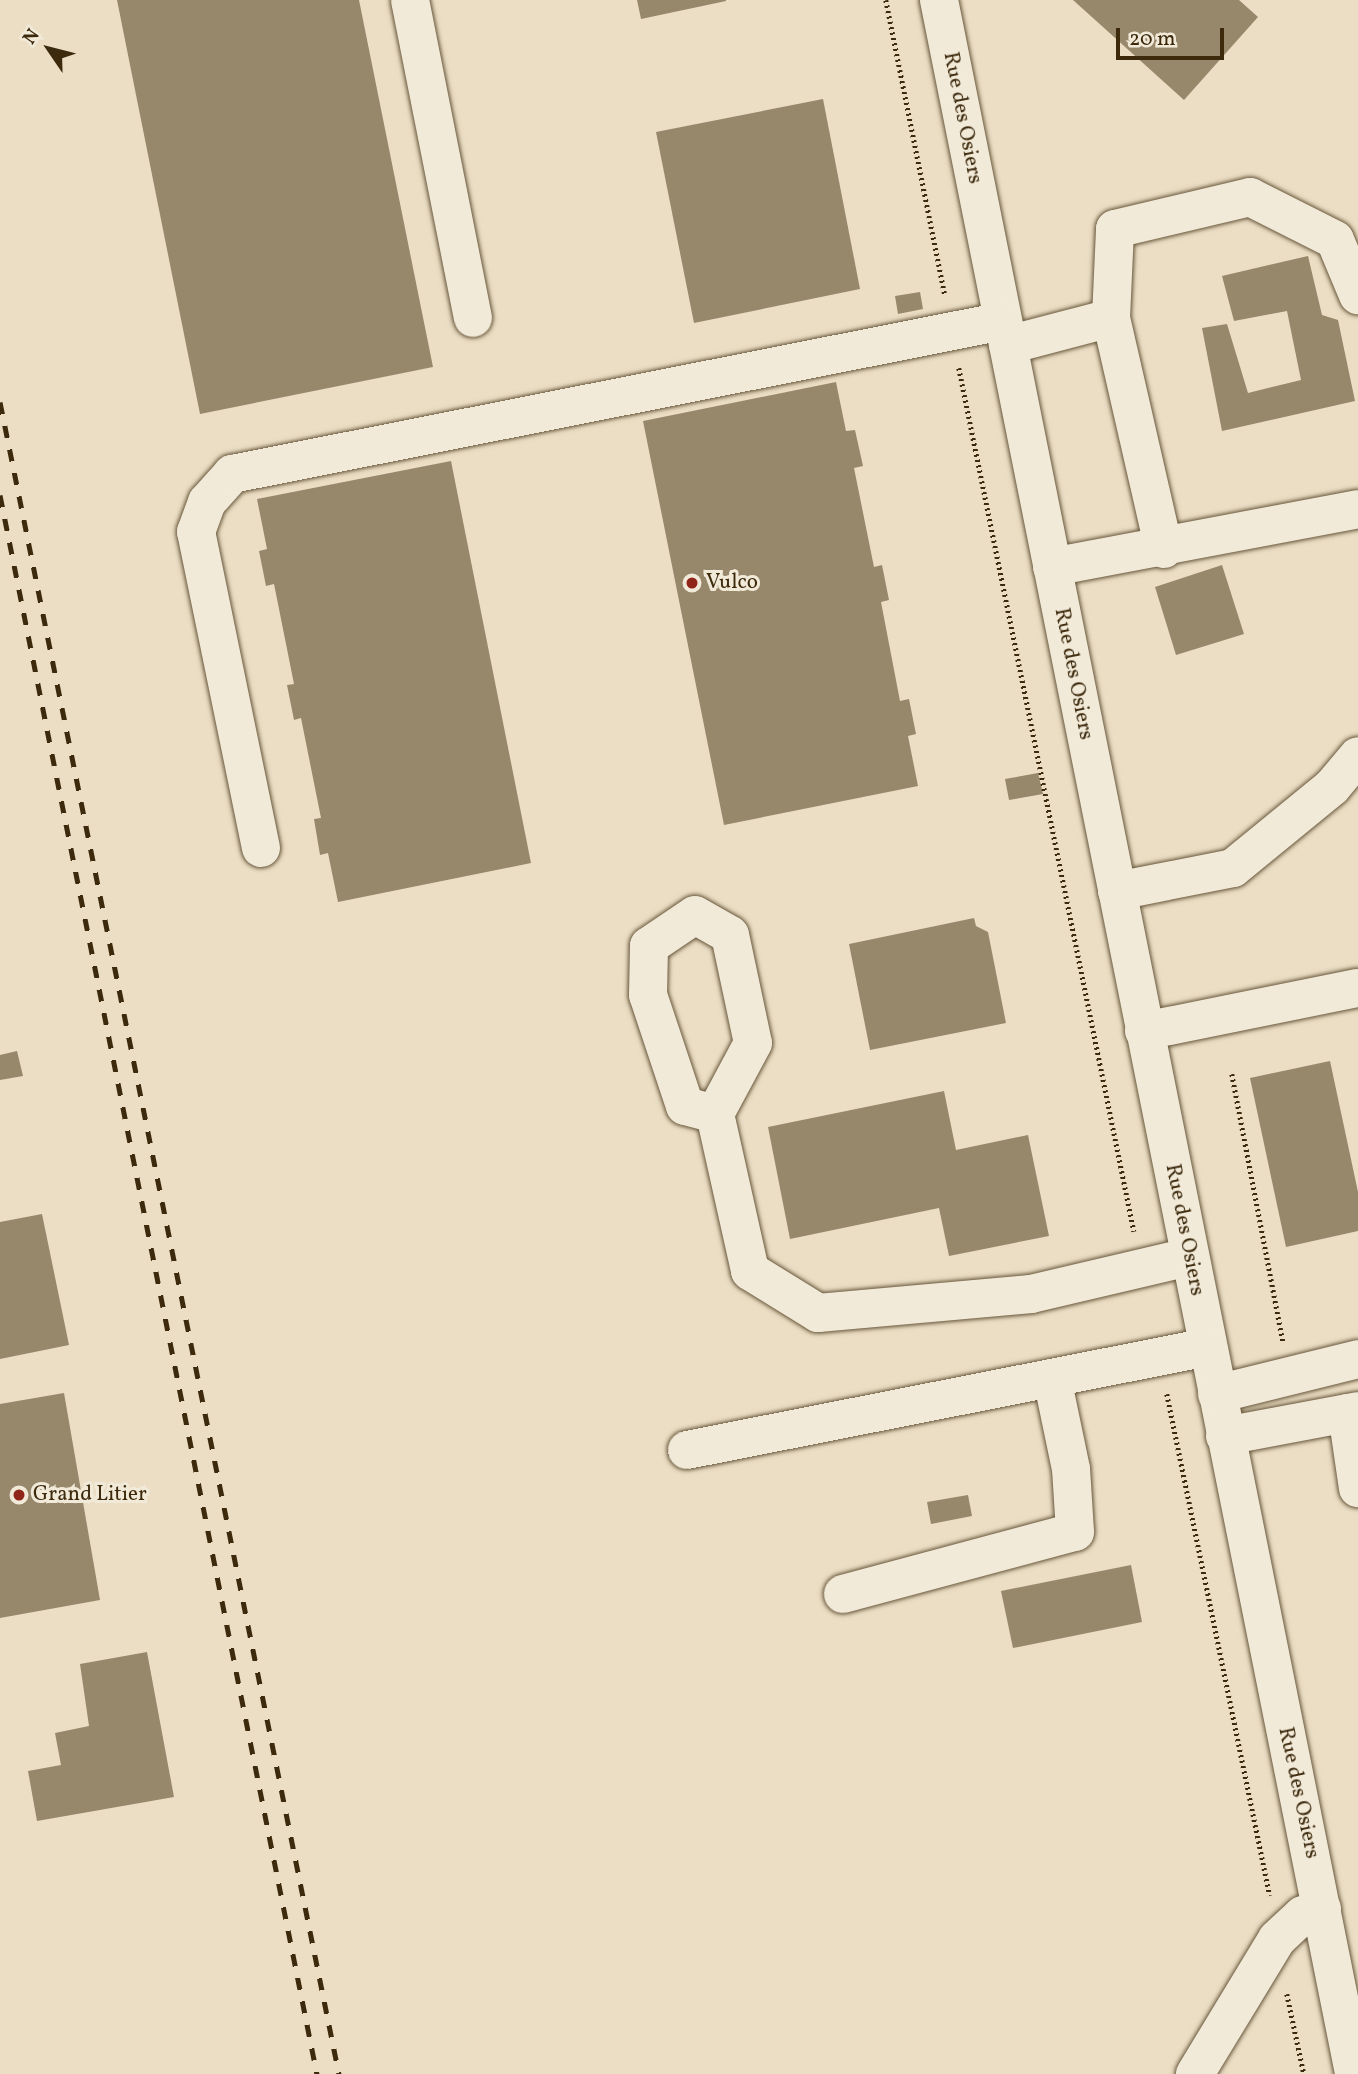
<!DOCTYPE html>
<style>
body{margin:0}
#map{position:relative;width:1358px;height:2074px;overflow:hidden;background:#ebdec4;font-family:Vollkorn,serif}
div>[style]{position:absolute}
.building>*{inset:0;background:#97886c}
.path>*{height:4.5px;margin-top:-2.25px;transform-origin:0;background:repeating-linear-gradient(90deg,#3d2a0d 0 2px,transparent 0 5.5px)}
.roads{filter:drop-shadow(0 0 2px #68573b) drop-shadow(0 0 2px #68573b)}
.minor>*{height:38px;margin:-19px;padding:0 19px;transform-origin:19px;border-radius:19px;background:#f2ead9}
.rail>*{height:5px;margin-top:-2.5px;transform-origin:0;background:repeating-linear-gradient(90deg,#3d2a0d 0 12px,transparent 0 24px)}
.dots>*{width:19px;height:19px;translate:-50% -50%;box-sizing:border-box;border:4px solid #f2ead9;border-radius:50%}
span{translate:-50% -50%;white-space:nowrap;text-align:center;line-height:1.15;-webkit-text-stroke:6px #f2ead9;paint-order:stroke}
.street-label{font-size:21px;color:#3d2a0d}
.poi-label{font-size:21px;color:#3d2a0d}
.left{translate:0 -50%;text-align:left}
.north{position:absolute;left:14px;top:14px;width:70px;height:70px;-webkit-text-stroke:5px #f2ead9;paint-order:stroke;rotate:305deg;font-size:19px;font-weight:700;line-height:28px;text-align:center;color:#3d2a0d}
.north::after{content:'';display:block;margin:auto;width:24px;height:32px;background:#3d2a0d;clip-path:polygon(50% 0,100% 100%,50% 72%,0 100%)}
.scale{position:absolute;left:1116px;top:28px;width:108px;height:32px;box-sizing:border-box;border:4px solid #3d2a0d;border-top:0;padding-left:9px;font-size:21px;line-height:24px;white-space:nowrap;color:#3d2a0d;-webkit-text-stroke:5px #f2ead9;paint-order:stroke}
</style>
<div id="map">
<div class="building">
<i style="clip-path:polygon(117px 0,359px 0,433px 367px,200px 414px)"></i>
<i style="clip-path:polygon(637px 0,726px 0,726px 1px,641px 19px)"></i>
<i style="clip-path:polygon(1073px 0,1239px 0,1258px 17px,1184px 100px)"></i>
<i style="clip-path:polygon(823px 99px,860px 289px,694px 323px,656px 132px)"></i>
<i style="clip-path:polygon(1308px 256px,1322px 315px,1338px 320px,1355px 401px,1222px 431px,1202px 328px,1227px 324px,1248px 393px,1301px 380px,1287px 311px,1234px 321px,1222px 276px)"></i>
<i style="clip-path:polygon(920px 292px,923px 309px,898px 314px,895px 296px)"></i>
<i style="clip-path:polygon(836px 382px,846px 431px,855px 430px,863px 466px,854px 468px,874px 567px,882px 565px,889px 600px,881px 602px,900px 701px,909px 699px,916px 734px,908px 736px,918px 786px,724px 825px,643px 421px)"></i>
<i style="clip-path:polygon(451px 461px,531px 863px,338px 902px,328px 853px,320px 855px,314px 819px,321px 818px,301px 718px,294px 720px,287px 685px,294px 684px,274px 584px,266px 586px,259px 551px,267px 549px,257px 499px)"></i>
<i style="clip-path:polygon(1222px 565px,1244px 634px,1176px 655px,1155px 587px)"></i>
<i style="clip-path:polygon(1038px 773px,1043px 794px,1009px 800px,1005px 779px)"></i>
<i style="clip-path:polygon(974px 918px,976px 926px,988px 932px,1006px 1023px,870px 1050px,849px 944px)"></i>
<i style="clip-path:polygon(17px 1051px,23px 1076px,0 1080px,0 1055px)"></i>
<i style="clip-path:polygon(1330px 1061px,1358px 1192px,1358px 1231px,1286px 1247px,1250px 1078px)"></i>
<i style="clip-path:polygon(944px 1091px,956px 1150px,1028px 1135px,1049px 1236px,949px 1256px,939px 1208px,790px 1239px,768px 1127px)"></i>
<i style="clip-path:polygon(42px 1214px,69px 1345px,0 1359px,0 1222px)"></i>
<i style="clip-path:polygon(64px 1393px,100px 1600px,0 1618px,0 1404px)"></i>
<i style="clip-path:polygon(968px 1495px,972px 1516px,931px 1524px,927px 1502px)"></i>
<i style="clip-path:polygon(1131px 1565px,1142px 1622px,1013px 1648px,1001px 1591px)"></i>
<i style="clip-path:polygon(147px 1652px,174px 1797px,37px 1821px,28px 1771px,61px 1765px,55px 1733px,89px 1726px,80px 1664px)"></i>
</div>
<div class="path">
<i style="left:886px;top:0;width:300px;rotate:78.7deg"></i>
<i style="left:959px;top:368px;width:881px;rotate:78.54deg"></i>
<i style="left:1232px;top:1074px;width:272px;rotate:79.2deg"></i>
<i style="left:1167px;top:1394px;width:512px;rotate:78.41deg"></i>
<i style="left:1287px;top:1994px;width:82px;rotate:78deg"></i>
</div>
<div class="roads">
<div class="minor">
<i style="left:410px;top:0;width:324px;rotate:78.8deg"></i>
<i style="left:939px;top:0;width:2115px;rotate:78.68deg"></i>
<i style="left:1111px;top:318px;width:237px;rotate:77.1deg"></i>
<i style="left:1008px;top:345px;width:106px;rotate:-14.7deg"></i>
<i style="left:1111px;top:318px;width:89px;rotate:-87.4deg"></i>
<i style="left:1115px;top:229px;width:139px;rotate:-13.3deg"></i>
<i style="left:1250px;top:197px;width:95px;rotate:26.8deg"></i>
<i style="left:1335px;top:240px;width:60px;rotate:67.3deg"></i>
<i style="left:1052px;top:567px;width:311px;rotate:-10.7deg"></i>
<i style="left:261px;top:848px;width:323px;rotate:-101.6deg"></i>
<i style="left:196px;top:532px;width:32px;rotate:-70deg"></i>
<i style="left:207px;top:502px;width:38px;rotate:-48deg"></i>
<i style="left:232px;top:474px;width:786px;rotate:-11.22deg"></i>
<i style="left:1117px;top:891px;width:118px;rotate:-11.2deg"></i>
<i style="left:1233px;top:868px;width:128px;rotate:-39.3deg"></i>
<i style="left:1332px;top:787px;width:40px;rotate:-50deg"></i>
<i style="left:1144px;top:1031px;width:218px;rotate:-11.4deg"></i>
<i style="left:715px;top:1114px;width:31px;rotate:-165deg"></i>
<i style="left:685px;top:1106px;width:117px;rotate:-108.4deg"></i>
<i style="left:648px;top:995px;width:49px;rotate:-88.8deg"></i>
<i style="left:649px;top:946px;width:55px;rotate:-34deg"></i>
<i style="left:695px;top:915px;width:40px;rotate:29.7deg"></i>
<i style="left:730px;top:935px;width:110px;rotate:78deg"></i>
<i style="left:753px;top:1043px;width:81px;rotate:118.2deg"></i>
<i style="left:715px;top:1114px;width:161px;rotate:77.4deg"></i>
<i style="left:750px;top:1271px;width:80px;rotate:31.7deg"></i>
<i style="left:818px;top:1313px;width:214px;rotate:-5.1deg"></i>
<i style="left:1031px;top:1294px;width:162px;rotate:-13.2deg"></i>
<i style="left:1217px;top:1394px;width:145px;rotate:-13.9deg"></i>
<i style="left:1347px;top:1413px;width:76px;rotate:81.7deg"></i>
<i style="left:1225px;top:1436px;width:135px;rotate:-10.6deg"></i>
<i style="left:687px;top:1450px;width:531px;rotate:-11.18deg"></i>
<i style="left:843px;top:1594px;width:240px;rotate:-15deg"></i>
<i style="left:1075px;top:1532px;width:63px;rotate:-93.6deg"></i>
<i style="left:1071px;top:1469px;width:93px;rotate:-101.8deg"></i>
<i style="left:1195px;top:2074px;width:158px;rotate:-58.7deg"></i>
<i style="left:1277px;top:1939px;width:35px;rotate:-43deg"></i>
<i style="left:1303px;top:1915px;width:20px;rotate:-18deg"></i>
</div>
</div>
<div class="rail">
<i style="left:0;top:402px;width:1706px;rotate:78.54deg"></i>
<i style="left:0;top:495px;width:1611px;rotate:78.65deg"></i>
</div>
<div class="dots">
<i style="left:692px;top:583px;background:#8f2418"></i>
<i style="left:19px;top:1495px;background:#8f2418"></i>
</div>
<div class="street-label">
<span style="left:962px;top:118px;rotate:79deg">Rue des Osiers</span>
<span style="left:1073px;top:674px;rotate:79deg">Rue des Osiers</span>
<span style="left:1184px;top:1230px;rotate:79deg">Rue des Osiers</span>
<span style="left:1298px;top:1793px;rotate:78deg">Rue des Osiers</span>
</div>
<div class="poi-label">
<span class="left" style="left:706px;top:583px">Vulco</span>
<span class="left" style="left:33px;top:1495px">Grand Litier</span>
</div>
<div class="north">N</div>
<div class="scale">20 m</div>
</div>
